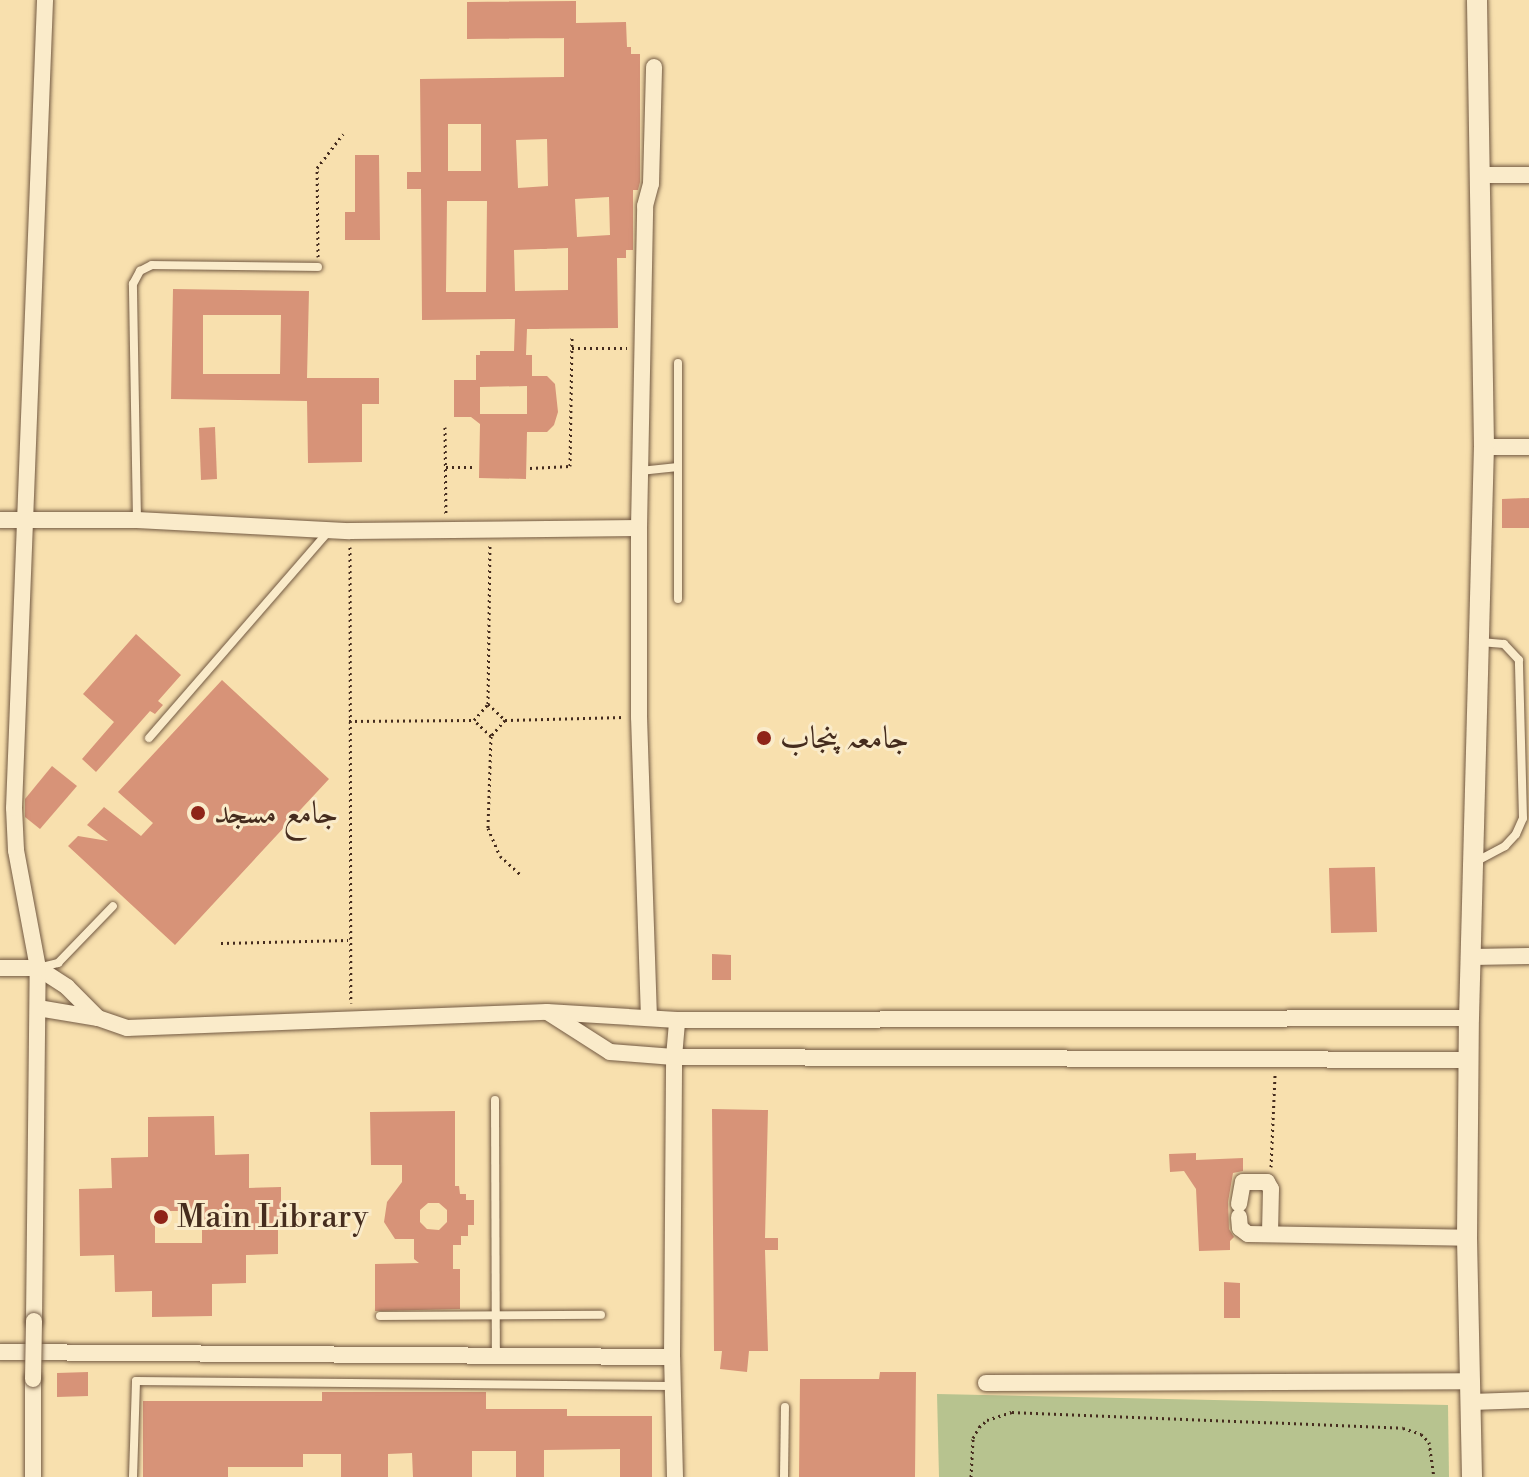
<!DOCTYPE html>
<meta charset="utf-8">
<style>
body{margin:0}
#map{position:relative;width:1529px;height:1477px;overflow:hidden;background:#f8e0ae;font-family:"Libre Bodoni",Amiri,serif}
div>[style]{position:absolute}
.green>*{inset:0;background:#b7c38f}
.building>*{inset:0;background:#d79378}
.path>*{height:3px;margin-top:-1.5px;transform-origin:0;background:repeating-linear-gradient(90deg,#452c1e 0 2px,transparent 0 6px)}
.roads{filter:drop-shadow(0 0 2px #725942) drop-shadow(0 0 2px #725942)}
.service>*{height:8px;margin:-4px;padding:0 4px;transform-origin:4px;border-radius:4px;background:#faebca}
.minor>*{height:16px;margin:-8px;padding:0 8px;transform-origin:8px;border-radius:8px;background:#faebca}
.tertiary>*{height:20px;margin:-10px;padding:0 10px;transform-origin:10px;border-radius:10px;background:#faebca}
.bridges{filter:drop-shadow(0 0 2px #725942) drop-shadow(0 0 2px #725942)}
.minor-bridge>*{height:16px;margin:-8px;padding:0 8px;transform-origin:8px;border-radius:8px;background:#faebca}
.dots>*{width:22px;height:22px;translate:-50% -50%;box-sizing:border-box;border:4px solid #faebca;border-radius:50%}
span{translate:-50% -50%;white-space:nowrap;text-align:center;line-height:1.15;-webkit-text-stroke:6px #faebca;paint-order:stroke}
.poi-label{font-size:32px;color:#452c1e}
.left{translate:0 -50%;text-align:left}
</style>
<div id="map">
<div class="green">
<i style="clip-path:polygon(937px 1394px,1448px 1405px,1449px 1477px,939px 1477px)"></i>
</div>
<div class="building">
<i style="clip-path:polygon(evenodd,576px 1px,576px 23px,626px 22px,627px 47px,631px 47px,631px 54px,640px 54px,640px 182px,638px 190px,633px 190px,633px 250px,626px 250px,626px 258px,617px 258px,618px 328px,527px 329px,526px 355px,532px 355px,532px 376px,547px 376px,555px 384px,558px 412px,554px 425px,547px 432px,527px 432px,526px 479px,479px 478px,480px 424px,471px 417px,454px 417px,454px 380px,476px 380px,476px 355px,480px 355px,480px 351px,514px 351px,515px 319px,422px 320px,421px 189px,407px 189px,407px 172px,421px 172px,420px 79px,564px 77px,564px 38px,467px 39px,467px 2px,576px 1px,448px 124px,481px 124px,481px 171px,448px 171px,448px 124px,576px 1px,547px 139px,548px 186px,518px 188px,516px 140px,547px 139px,576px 1px,609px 197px,610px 235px,577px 237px,575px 199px,609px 197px,576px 1px,447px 201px,487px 201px,486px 292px,446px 292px,447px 201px,576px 1px,568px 248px,568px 290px,515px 291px,514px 250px,568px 248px,576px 1px,527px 386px,527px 414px,480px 414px,480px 387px,527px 386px)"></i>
<i style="clip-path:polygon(355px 155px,379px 155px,380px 240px,345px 240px,345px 212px,355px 212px)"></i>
<i style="clip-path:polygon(evenodd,173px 289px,309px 291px,307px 378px,379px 378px,379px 404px,362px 404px,362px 462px,308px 463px,307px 401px,171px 399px,173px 289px,203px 315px,281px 315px,280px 374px,203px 374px,203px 315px)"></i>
<i style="clip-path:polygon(215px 427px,217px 479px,201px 480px,199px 428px)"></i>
<i style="clip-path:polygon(1529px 498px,1529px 528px,1502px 528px,1502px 499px)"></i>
<i style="clip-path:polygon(136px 634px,181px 675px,158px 701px,163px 705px,155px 714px,150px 711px,96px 772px,82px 759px,114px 722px,83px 694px)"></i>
<i style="clip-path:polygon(222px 680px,329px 779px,175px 945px,68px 846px,78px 836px,108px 841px,87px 825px,104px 807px,141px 836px,153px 823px,118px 792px)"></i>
<i style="clip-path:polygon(52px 766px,77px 786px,40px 829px,25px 817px,25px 799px)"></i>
<i style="clip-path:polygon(1375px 867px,1377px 932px,1331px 933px,1329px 868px)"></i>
<i style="clip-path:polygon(712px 954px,731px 955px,731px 980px,712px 980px)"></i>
<i style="clip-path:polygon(712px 1109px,768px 1110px,765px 1238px,778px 1238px,778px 1250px,765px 1250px,768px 1351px,749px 1351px,747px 1372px,720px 1369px,722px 1351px,714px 1351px)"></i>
<i style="clip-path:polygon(evenodd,455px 1111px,455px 1186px,459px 1186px,460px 1194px,466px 1194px,466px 1200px,474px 1200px,474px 1225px,468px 1225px,468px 1236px,461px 1236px,461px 1245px,453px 1245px,453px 1269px,460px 1269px,460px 1309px,375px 1311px,375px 1264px,419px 1263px,414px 1259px,414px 1239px,395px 1239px,384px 1222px,387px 1202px,402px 1182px,402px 1165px,371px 1165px,370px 1112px,455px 1111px,428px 1203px,439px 1203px,447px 1210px,447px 1222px,439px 1230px,427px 1229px,420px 1222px,420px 1210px,428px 1203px)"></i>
<i style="clip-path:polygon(evenodd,214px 1116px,215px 1155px,249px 1154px,249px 1188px,281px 1187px,281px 1214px,300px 1214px,300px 1230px,278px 1230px,278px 1254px,246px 1255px,246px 1283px,212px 1284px,212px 1316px,152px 1317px,152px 1291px,115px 1292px,114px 1255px,80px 1256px,79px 1189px,112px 1188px,111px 1158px,148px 1157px,148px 1117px,214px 1116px,155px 1211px,202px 1211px,202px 1243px,155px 1243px,155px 1211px)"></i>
<i style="clip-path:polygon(1196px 1153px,1196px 1160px,1243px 1158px,1243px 1171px,1233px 1173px,1228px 1202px,1229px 1229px,1234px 1237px,1230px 1241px,1230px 1250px,1199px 1251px,1196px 1189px,1184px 1171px,1170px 1172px,1169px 1154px)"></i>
<i style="clip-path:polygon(1224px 1282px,1240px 1283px,1240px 1318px,1224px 1318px)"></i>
<i style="clip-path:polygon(88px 1372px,88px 1396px,57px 1397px,57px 1373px)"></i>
<i style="clip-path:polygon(880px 1372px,916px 1372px,915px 1477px,799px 1477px,800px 1379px,879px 1379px)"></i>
<i style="clip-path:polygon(322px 1392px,486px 1392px,486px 1409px,567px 1409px,567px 1416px,652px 1416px,652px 1477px,620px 1477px,620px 1449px,544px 1450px,544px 1477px,516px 1477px,516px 1451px,472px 1451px,472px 1477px,413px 1477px,412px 1453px,388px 1454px,388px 1477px,341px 1477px,341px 1454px,303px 1454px,303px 1467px,228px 1467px,228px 1477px,143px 1477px,143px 1401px,322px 1401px)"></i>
</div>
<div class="path">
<i style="left:318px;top:257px;width:89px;rotate:-90.6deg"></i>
<i style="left:317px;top:168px;width:43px;rotate:-52.6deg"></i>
<i style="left:572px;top:348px;width:55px"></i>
<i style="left:445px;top:427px;width:89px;rotate:89.4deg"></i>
<i style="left:446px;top:467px;width:27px"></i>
<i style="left:530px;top:468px;width:40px;rotate:-2.9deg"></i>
<i style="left:570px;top:466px;width:131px;rotate:-89.1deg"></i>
<i style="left:350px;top:547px;width:456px;rotate:89.9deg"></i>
<i style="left:488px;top:704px;width:160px;rotate:-89.3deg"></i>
<i style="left:505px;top:720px;width:21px;rotate:131deg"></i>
<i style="left:491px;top:736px;width:23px;rotate:-137deg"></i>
<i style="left:474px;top:720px;width:21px;rotate:-49deg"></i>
<i style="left:488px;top:704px;width:23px;rotate:43deg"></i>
<i style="left:505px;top:720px;width:119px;rotate:-1.4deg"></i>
<i style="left:349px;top:721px;width:125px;rotate:-0.5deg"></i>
<i style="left:491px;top:736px;width:92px;rotate:91.9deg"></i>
<i style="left:488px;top:828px;width:30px;rotate:67deg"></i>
<i style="left:500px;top:856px;width:27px;rotate:42deg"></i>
<i style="left:221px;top:943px;width:127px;rotate:-1.4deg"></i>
<i style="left:1271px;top:1167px;width:93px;rotate:-87.5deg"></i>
<i style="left:971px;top:1477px;width:39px;rotate:-87deg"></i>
<i style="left:973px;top:1438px;width:13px;rotate:-61deg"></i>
<i style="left:979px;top:1427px;width:11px;rotate:-41deg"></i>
<i style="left:987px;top:1420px;width:26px;rotate:-18deg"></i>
<i style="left:1012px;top:1412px;width:391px;rotate:2.3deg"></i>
<i style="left:1403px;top:1428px;width:19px;rotate:18deg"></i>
<i style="left:1421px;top:1434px;width:11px;rotate:45deg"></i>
<i style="left:1429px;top:1442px;width:35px;rotate:82deg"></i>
</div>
<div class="roads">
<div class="service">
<i style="left:640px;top:471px;width:38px;rotate:-6deg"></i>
<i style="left:137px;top:520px;width:236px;rotate:-91deg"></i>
<i style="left:133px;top:284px;width:15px;rotate:-62deg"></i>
<i style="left:140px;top:271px;width:13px;rotate:-27deg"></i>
<i style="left:152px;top:265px;width:166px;rotate:0.7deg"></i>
<i style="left:678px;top:599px;width:236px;rotate:-90deg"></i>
<i style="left:149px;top:738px;width:274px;rotate:-49deg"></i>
<i style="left:1477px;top:861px;width:32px;rotate:-28deg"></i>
<i style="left:1505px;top:846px;width:16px;rotate:-47deg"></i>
<i style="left:1516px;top:834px;width:17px;rotate:-66deg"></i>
<i style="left:1523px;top:818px;width:158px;rotate:-91.5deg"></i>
<i style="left:1519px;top:660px;width:22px;rotate:-133deg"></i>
<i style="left:1504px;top:644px;width:24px;rotate:-175deg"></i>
<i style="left:38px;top:968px;width:21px;rotate:-14deg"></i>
<i style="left:58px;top:963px;width:79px;rotate:-46deg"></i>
<i style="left:495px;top:1100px;width:255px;rotate:89.8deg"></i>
<i style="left:380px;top:1316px;width:221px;rotate:-0.3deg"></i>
<i style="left:133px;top:1477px;width:96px;rotate:-88.2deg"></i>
<i style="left:136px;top:1381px;width:536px;rotate:0.53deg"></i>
<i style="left:784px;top:1477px;width:70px;rotate:-89.2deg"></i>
</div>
<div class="minor">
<i style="left:1480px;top:175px;width:49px"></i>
<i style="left:1484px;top:447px;width:45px"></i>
<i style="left:0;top:520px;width:137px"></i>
<i style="left:137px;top:520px;width:213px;rotate:3deg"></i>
<i style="left:350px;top:531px;width:289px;rotate:-0.6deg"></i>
<i style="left:1472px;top:957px;width:57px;rotate:-1deg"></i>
<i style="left:0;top:968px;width:38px"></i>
<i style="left:38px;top:968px;width:35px;rotate:33deg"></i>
<i style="left:67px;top:987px;width:44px;rotate:45deg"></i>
<i style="left:38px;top:1008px;width:61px;rotate:9.5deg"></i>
<i style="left:98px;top:1018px;width:31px;rotate:19deg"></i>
<i style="left:127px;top:1028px;width:420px;rotate:-2.2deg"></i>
<i style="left:547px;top:1012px;width:130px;rotate:3.5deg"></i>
<i style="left:677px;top:1020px;width:792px;rotate:-0.14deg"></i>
<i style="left:549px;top:1013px;width:72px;rotate:32.6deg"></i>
<i style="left:610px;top:1052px;width:64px;rotate:4.5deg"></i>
<i style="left:674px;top:1057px;width:796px;rotate:0.22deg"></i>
<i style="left:649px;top:1018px;width:301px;rotate:-91.9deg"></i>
<i style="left:639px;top:717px;width:189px;rotate:-90deg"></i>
<i style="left:639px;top:528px;width:322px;rotate:-88.9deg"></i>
<i style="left:645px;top:206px;width:23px;rotate:-75deg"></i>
<i style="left:651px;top:184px;width:117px;rotate:-88.5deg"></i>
<i style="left:1239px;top:1204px;width:22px;rotate:-80deg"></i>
<i style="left:1243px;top:1182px;width:24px"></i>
<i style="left:1267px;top:1182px;width:8px;rotate:60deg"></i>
<i style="left:1271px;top:1189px;width:44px;rotate:91.3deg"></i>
<i style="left:1239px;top:1217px;width:11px;rotate:85deg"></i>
<i style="left:1240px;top:1228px;width:10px;rotate:37deg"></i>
<i style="left:1248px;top:1234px;width:219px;rotate:1deg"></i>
<i style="left:34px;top:1321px;width:353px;rotate:-89.4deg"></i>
<i style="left:38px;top:968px;width:120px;rotate:-100.6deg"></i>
<i style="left:16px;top:850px;width:42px;rotate:-92.7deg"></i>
<i style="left:14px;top:808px;width:809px;rotate:-87.8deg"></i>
<i style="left:0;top:1352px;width:672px;rotate:0.43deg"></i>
<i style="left:986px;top:1383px;width:486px;rotate:-0.2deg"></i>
<i style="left:1472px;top:1402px;width:57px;rotate:-2deg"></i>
<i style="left:33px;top:1477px;width:98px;rotate:-90deg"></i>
<i style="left:675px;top:1477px;width:120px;rotate:-91.4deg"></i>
<i style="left:672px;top:1357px;width:300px;rotate:-89.6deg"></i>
<i style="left:674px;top:1057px;width:37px;rotate:-85deg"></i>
</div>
<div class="tertiary">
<i style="left:1472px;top:1477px;width:239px;rotate:-91.2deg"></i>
<i style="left:1467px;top:1238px;width:220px;rotate:-89.5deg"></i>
<i style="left:1469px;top:1018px;width:571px;rotate:-88.5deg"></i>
<i style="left:1484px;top:447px;width:447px;rotate:-90.9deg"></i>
</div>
</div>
<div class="bridges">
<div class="minor-bridge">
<i style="left:33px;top:1379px;width:58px;rotate:-89deg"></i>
</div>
</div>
<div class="dots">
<i style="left:764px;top:738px;background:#8f2418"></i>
<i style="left:198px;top:813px;background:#8f2418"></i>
<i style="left:161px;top:1217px;background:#8f2418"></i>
</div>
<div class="poi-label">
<span class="left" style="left:780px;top:738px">جامعہ پنجاب</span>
<span class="left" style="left:214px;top:813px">جامع مسجد</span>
<span class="left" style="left:177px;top:1217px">Main Library</span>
</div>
</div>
